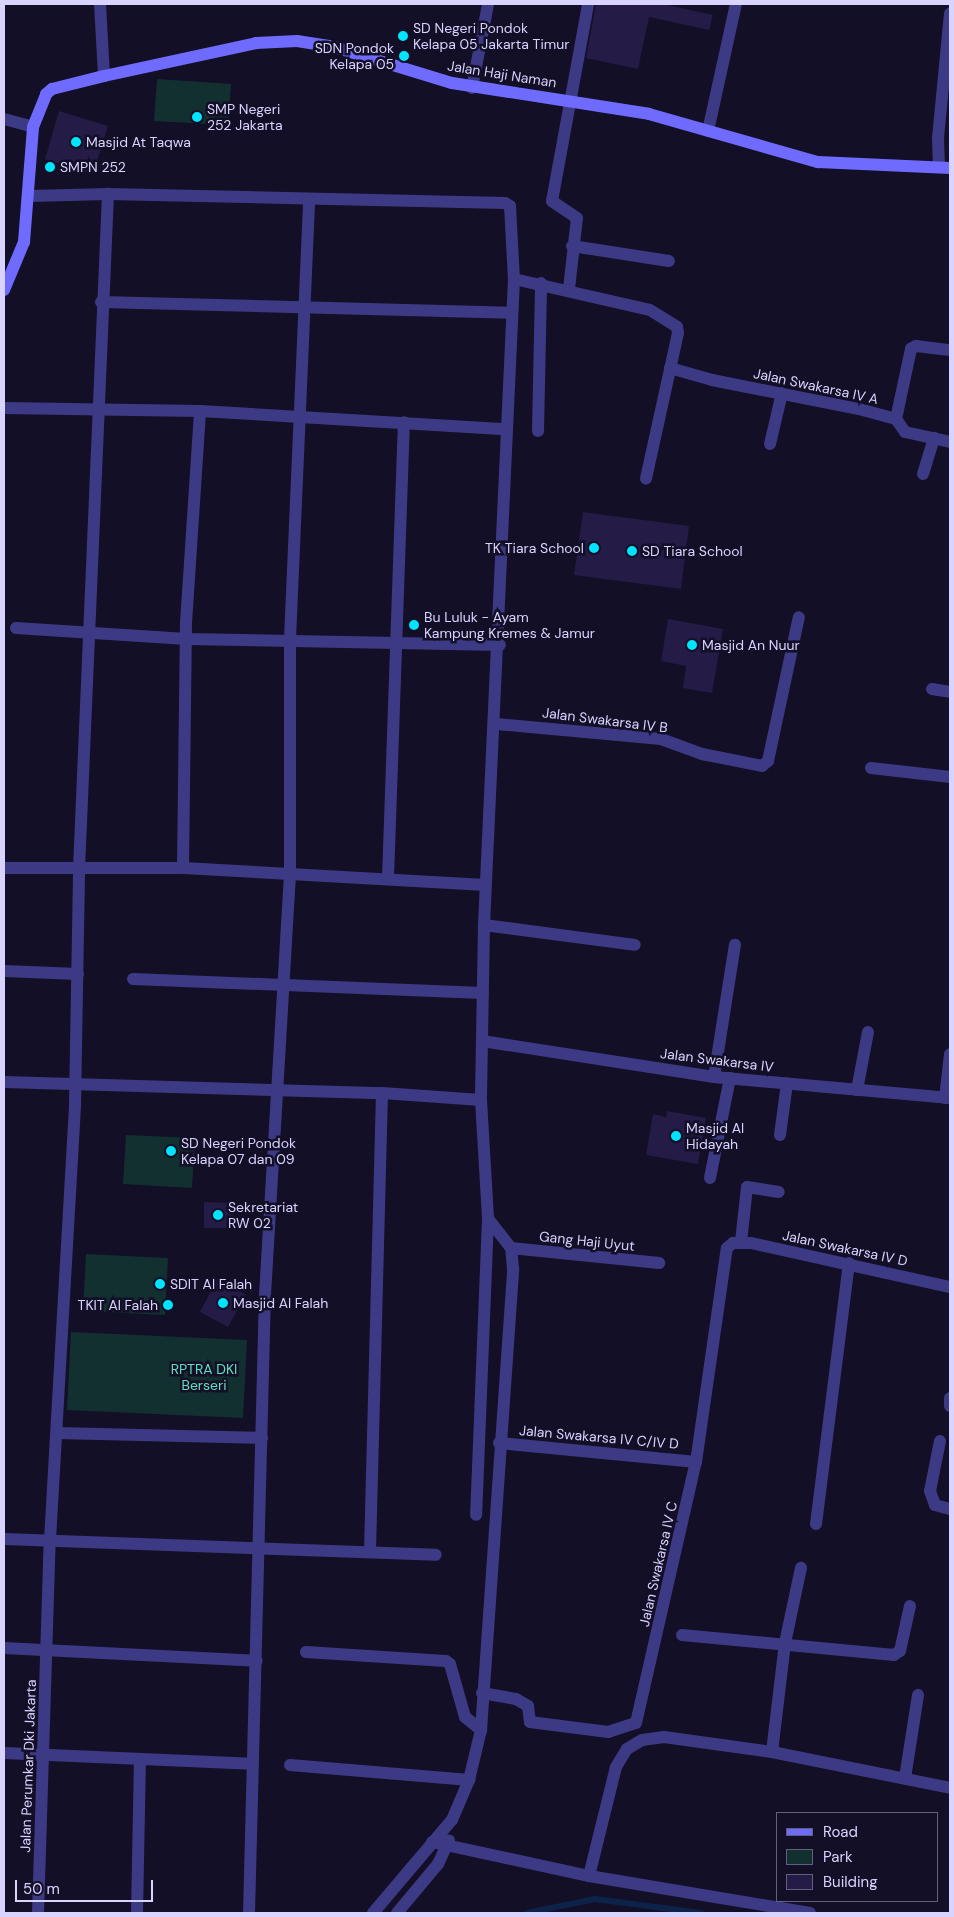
<!DOCTYPE html>
<style>
body{margin:0}
#map{position:relative;width:954px;height:1917px;overflow:hidden;background:#130f26;font-family:"DM Sans",sans-serif}
div>[style]{position:absolute}
.green>*{inset:0;background:#12302f}
.stream>*{height:5.5px;margin:-2.75px;padding:0 2.75px;transform-origin:2.75px;border-radius:2.75px;background:#0c2248}
.building>*{inset:0;background:#241b47}
.street>*{height:12px;margin:-6px;padding:0 6px;transform-origin:6px;border-radius:6px;background:#3d3a85}
.secondary>*{height:12px;margin:-6px;padding:0 6px;transform-origin:6px;border-radius:6px;background:#6f6bff}
.dots>*{width:14px;height:14px;translate:-50% -50%;box-sizing:border-box;border:2px solid #130f26;border-radius:50%}
span{translate:-50% -50%;white-space:nowrap;text-align:center;line-height:1.15;-webkit-text-stroke:5px #130f26;paint-order:stroke}
.poi-label{font-size:14px;color:#d9d4ff}
.left{translate:0 -50%;text-align:left}
.right{translate:-100% -50%;text-align:right}
.street-label{font-size:14px;color:#d9d4ff}
.park-label{font-size:14px;color:#5fe0c0}
.frame{position:absolute;inset:0;border:5px solid #d9d4ff;pointer-events:none}
.legend{position:absolute;left:776px;top:1812px;width:162px;height:90px;box-sizing:border-box;background:#130f26;border:1px solid #625e7d;margin:0;padding:6px 9px;list-style:none;font-size:15px;color:#d9d4ff}
.legend li{display:flex;align-items:center;gap:10px;height:25px}
.legend b{width:25px;border:1px solid #625e7d}
.scale{position:absolute;left:15px;top:1880px;width:138px;height:22px;box-sizing:border-box;border:2px solid #d9d4ff;border-top:0;padding-left:6px;font-size:15px;line-height:18px;white-space:nowrap;color:#d9d4ff;-webkit-text-stroke:4px #130f26;paint-order:stroke}
</style>
<div id="map">
<div class="green">
<i style="clip-path:polygon(157px 79px,231px 84px,228px 125px,154px 121px)"></i>
<i style="clip-path:polygon(126px 1135px,195px 1138px,192px 1188px,123px 1184px)"></i>
<i style="clip-path:polygon(86px 1254px,168px 1258px,165px 1315px,83px 1311px)"></i>
<i style="clip-path:polygon(71px 1332px,247px 1340px,243px 1418px,67px 1410px)"></i>
</div>
<div class="stream">
<i style="left:527px;top:1913px;width:69px;rotate:-11.6deg"></i>
<i style="left:595px;top:1899px;width:107px;rotate:7.5deg"></i>
</div>
<div class="building">
<i style="clip-path:polygon(596px 4px,663px 4px,713px 15px,709px 30px,649px 17px,638px 69px,586px 58px)"></i>
<i style="clip-path:polygon(59px 111px,108px 126px,93px 174px,45px 159px)"></i>
<i style="clip-path:polygon(583px 512px,689px 526px,681px 589px,574px 575px)"></i>
<i style="clip-path:polygon(668px 619px,723px 629px,712px 693px,683px 688px,686px 666px,661px 661px)"></i>
<i style="clip-path:polygon(667px 1111px,706px 1118px,698px 1164px,646px 1155px,653px 1114px,666px 1117px)"></i>
<i style="clip-path:polygon(204px 1202px,233px 1203px,233px 1228px,204px 1228px)"></i>
<i style="clip-path:polygon(217px 1279px,246px 1295px,228px 1327px,200px 1312px)"></i>
</div>
<div class="street">
<i style="left:100px;top:4px;width:72px;rotate:86.8deg"></i>
<i style="left:472px;top:88px;width:86px;rotate:-79.2deg"></i>
<i style="left:4px;top:119px;width:30px;rotate:15deg"></i>
<i style="left:708px;top:131px;width:130px;rotate:-77.6deg"></i>
<i style="left:939px;top:167px;width:29px;rotate:-92deg"></i>
<i style="left:938px;top:138px;width:125px;rotate:-84.5deg"></i>
<i style="left:30px;top:196px;width:78px;rotate:-1.5deg"></i>
<i style="left:108px;top:194px;width:397px;rotate:1.3deg"></i>
<i style="left:505px;top:203px;width:6px;rotate:31deg"></i>
<i style="left:510px;top:206px;width:73px;rotate:86.9deg"></i>
<i style="left:514px;top:279px;width:647px;rotate:92.66deg"></i>
<i style="left:484px;top:925px;width:175px;rotate:91deg"></i>
<i style="left:481px;top:1100px;width:119px;rotate:86.6deg"></i>
<i style="left:488px;top:1219px;width:296px;rotate:92.3deg"></i>
<i style="left:572px;top:246px;width:98px;rotate:8.8deg"></i>
<i style="left:514px;top:279px;width:139px;rotate:12.8deg"></i>
<i style="left:650px;top:310px;width:32px;rotate:32deg"></i>
<i style="left:677px;top:327px;width:6px;rotate:81deg"></i>
<i style="left:678px;top:333px;width:149px;rotate:102.4deg"></i>
<i style="left:569px;top:289px;width:71px;rotate:-83.6deg"></i>
<i style="left:577px;top:218px;width:30px;rotate:-146deg"></i>
<i style="left:552px;top:201px;width:200px;rotate:-79.6deg"></i>
<i style="left:101px;top:302px;width:409px;rotate:1.5deg"></i>
<i style="left:670px;top:368px;width:44px;rotate:15.9deg"></i>
<i style="left:712px;top:380px;width:150px;rotate:11.2deg"></i>
<i style="left:859px;top:409px;width:38px;rotate:15deg"></i>
<i style="left:896px;top:419px;width:16px;rotate:55deg"></i>
<i style="left:905px;top:432px;width:46px;rotate:12.5deg"></i>
<i style="left:4px;top:408px;width:196px;rotate:0.9deg"></i>
<i style="left:200px;top:411px;width:306px;rotate:3.4deg"></i>
<i style="left:896px;top:419px;width:72px;rotate:-77.9deg"></i>
<i style="left:911px;top:349px;width:6px;rotate:-31deg"></i>
<i style="left:916px;top:346px;width:34px;rotate:7deg"></i>
<i style="left:538px;top:431px;width:148px;rotate:-88.8deg"></i>
<i style="left:770px;top:444px;width:52px;rotate:-76.8deg"></i>
<i style="left:923px;top:474px;width:38px;rotate:-73deg"></i>
<i style="left:16px;top:628px;width:171px;rotate:3.7deg"></i>
<i style="left:187px;top:639px;width:313px;rotate:1.1deg"></i>
<i style="left:932px;top:689px;width:18px;rotate:9deg"></i>
<i style="left:496px;top:724px;width:166px;rotate:5.2deg"></i>
<i style="left:661px;top:739px;width:44px;rotate:20.1deg"></i>
<i style="left:702px;top:754px;width:61px;rotate:11.3deg"></i>
<i style="left:762px;top:766px;width:8px;rotate:-40deg"></i>
<i style="left:768px;top:761px;width:147px;rotate:-77.9deg"></i>
<i style="left:871px;top:768px;width:80px;rotate:6.5deg"></i>
<i style="left:4px;top:868px;width:179px"></i>
<i style="left:183px;top:868px;width:303px;rotate:3.2deg"></i>
<i style="left:183px;top:868px;width:245px;rotate:-89.3deg"></i>
<i style="left:186px;top:623px;width:212px;rotate:-86.2deg"></i>
<i style="left:388px;top:878px;width:456px;rotate:-88deg"></i>
<i style="left:484px;top:925px;width:152px;rotate:7.5deg"></i>
<i style="left:4px;top:971px;width:74px;rotate:2.3deg"></i>
<i style="left:133px;top:979px;width:350px;rotate:2.3deg"></i>
<i style="left:482px;top:1041px;width:235px;rotate:8.8deg"></i>
<i style="left:714px;top:1077px;width:237px;rotate:5.1deg"></i>
<i style="left:714px;top:1077px;width:134px;rotate:-81deg"></i>
<i style="left:4px;top:1082px;width:378px;rotate:1.7deg"></i>
<i style="left:382px;top:1093px;width:99px;rotate:4deg"></i>
<i style="left:857px;top:1090px;width:59px;rotate:-79.3deg"></i>
<i style="left:945px;top:1098px;width:44px;rotate:-83.5deg"></i>
<i style="left:780px;top:1135px;width:52px;rotate:-82.3deg"></i>
<i style="left:710px;top:1178px;width:102px;rotate:-78.7deg"></i>
<i style="left:741px;top:1242px;width:55px;rotate:-83.8deg"></i>
<i style="left:747px;top:1187px;width:32px;rotate:9deg"></i>
<i style="left:511px;top:1248px;width:149px;rotate:5.8deg"></i>
<i style="left:950px;top:1406px;width:8px;rotate:-90deg"></i>
<i style="left:57px;top:1433px;width:205px;rotate:1.4deg"></i>
<i style="left:940px;top:1441px;width:51px;rotate:101.3deg"></i>
<i style="left:930px;top:1491px;width:15px;rotate:70deg"></i>
<i style="left:935px;top:1505px;width:16px;rotate:15deg"></i>
<i style="left:499px;top:1443px;width:198px;rotate:5.5deg"></i>
<i style="left:816px;top:1524px;width:263px;rotate:-82.8deg"></i>
<i style="left:4px;top:1539px;width:432px;rotate:2.1deg"></i>
<i style="left:370px;top:1551px;width:458px;rotate:-88.5deg"></i>
<i style="left:682px;top:1635px;width:213px;rotate:5.4deg"></i>
<i style="left:894px;top:1655px;width:7px;rotate:-34deg"></i>
<i style="left:900px;top:1651px;width:46px;rotate:-77.5deg"></i>
<i style="left:4px;top:1648px;width:253px;rotate:2.9deg"></i>
<i style="left:306px;top:1652px;width:140px;rotate:3.7deg"></i>
<i style="left:446px;top:1661px;width:5px;rotate:37deg"></i>
<i style="left:450px;top:1664px;width:55px;rotate:74.2deg"></i>
<i style="left:465px;top:1717px;width:21px;rotate:39deg"></i>
<i style="left:482px;top:1693px;width:35px;rotate:10deg"></i>
<i style="left:516px;top:1699px;width:14px;rotate:30deg"></i>
<i style="left:528px;top:1706px;width:16px;rotate:83deg"></i>
<i style="left:530px;top:1722px;width:79px;rotate:7.3deg"></i>
<i style="left:608px;top:1732px;width:29px;rotate:-18deg"></i>
<i style="left:636px;top:1723px;width:268px;rotate:-77.1deg"></i>
<i style="left:696px;top:1462px;width:216px;rotate:-81.8deg"></i>
<i style="left:727px;top:1248px;width:8px;rotate:-40deg"></i>
<i style="left:733px;top:1243px;width:18px"></i>
<i style="left:751px;top:1243px;width:204px;rotate:12.5deg"></i>
<i style="left:772px;top:1752px;width:110px;rotate:-83.2deg"></i>
<i style="left:785px;top:1643px;width:77px;rotate:-78deg"></i>
<i style="left:4px;top:1753px;width:247px;rotate:2.5deg"></i>
<i style="left:290px;top:1765px;width:180px;rotate:4.8deg"></i>
<i style="left:905px;top:1778px;width:84px;rotate:-81.1deg"></i>
<i style="left:432px;top:1842px;width:161px;rotate:12.2deg"></i>
<i style="left:589px;top:1876px;width:224px;rotate:9.5deg"></i>
<i style="left:589px;top:1876px;width:112px;rotate:-76.1deg"></i>
<i style="left:616px;top:1767px;width:21px;rotate:-59deg"></i>
<i style="left:627px;top:1749px;width:17px;rotate:-31deg"></i>
<i style="left:642px;top:1740px;width:22px;rotate:-8deg"></i>
<i style="left:664px;top:1737px;width:109px;rotate:7.9deg"></i>
<i style="left:772px;top:1752px;width:182px;rotate:11.4deg"></i>
<i style="left:38px;top:1913px;width:373px;rotate:-88.2deg"></i>
<i style="left:50px;top:1540px;width:437px;rotate:-86.7deg"></i>
<i style="left:75px;top:1104px;width:235px;rotate:-89deg"></i>
<i style="left:79px;top:869px;width:676px;rotate:-87.54deg"></i>
<i style="left:137px;top:1913px;width:154px;rotate:-88.9deg"></i>
<i style="left:249px;top:1913px;width:618px;rotate:-88.52deg"></i>
<i style="left:265px;top:1295px;width:423px;rotate:-86.6deg"></i>
<i style="left:290px;top:873px;width:234px;rotate:-90deg"></i>
<i style="left:290px;top:639px;width:440px;rotate:-87.5deg"></i>
<i style="left:373px;top:1913px;width:122px;rotate:-49.7deg"></i>
<i style="left:452px;top:1820px;width:43px;rotate:-67deg"></i>
<i style="left:469px;top:1780px;width:51px;rotate:-76.5deg"></i>
<i style="left:481px;top:1730px;width:462px;rotate:-86deg"></i>
<i style="left:513px;top:1269px;width:21px;rotate:-95deg"></i>
<i style="left:511px;top:1248px;width:37px;rotate:-128deg"></i>
<i style="left:397px;top:1913px;width:64px;rotate:-50.1deg"></i>
<i style="left:438px;top:1864px;width:26px;rotate:-65deg"></i>
</div>
<div class="secondary">
<i style="left:4px;top:290px;width:52px;rotate:-67.4deg"></i>
<i style="left:24px;top:242px;width:115px;rotate:-85.5deg"></i>
<i style="left:33px;top:127px;width:35px;rotate:-68deg"></i>
<i style="left:46px;top:94px;width:8px;rotate:-40deg"></i>
<i style="left:52px;top:89px;width:54px;rotate:-14deg"></i>
<i style="left:104px;top:76px;width:156px;rotate:-12.2deg"></i>
<i style="left:256px;top:43px;width:41px;rotate:-2.8deg"></i>
<i style="left:297px;top:41px;width:37px;rotate:9deg"></i>
<i style="left:334px;top:47px;width:123px;rotate:17deg"></i>
<i style="left:452px;top:83px;width:199px;rotate:8.9deg"></i>
<i style="left:649px;top:114px;width:176px;rotate:15.9deg"></i>
<i style="left:818px;top:162px;width:132px;rotate:2.6deg"></i>
</div>
<div class="dots">
<i style="left:403px;top:36px;background:#00e5ff"></i>
<i style="left:404px;top:56px;background:#00e5ff"></i>
<i style="left:197px;top:117px;background:#00e5ff"></i>
<i style="left:76px;top:142px;background:#00e5ff"></i>
<i style="left:50px;top:167px;background:#00e5ff"></i>
<i style="left:594px;top:548px;background:#00e5ff"></i>
<i style="left:632px;top:551px;background:#00e5ff"></i>
<i style="left:414px;top:625px;background:#00e5ff"></i>
<i style="left:692px;top:645px;background:#00e5ff"></i>
<i style="left:676px;top:1136px;background:#00e5ff"></i>
<i style="left:171px;top:1151px;background:#00e5ff"></i>
<i style="left:218px;top:1215px;background:#00e5ff"></i>
<i style="left:160px;top:1284px;background:#00e5ff"></i>
<i style="left:223px;top:1303px;background:#00e5ff"></i>
<i style="left:168px;top:1305px;background:#00e5ff"></i>
</div>
<div class="poi-label">
<span class="left" style="left:413px;top:36px">SD Negeri Pondok<br>Kelapa 05 Jakarta Timur</span>
<span class="right" style="left:394px;top:56px">SDN Pondok<br>Kelapa 05</span>
<span class="left" style="left:207px;top:117px">SMP Negeri<br>252 Jakarta</span>
<span class="left" style="left:86px;top:142px">Masjid At Taqwa</span>
<span class="left" style="left:60px;top:167px">SMPN 252</span>
<span class="right" style="left:584px;top:548px">TK Tiara School</span>
<span class="left" style="left:642px;top:551px">SD Tiara School</span>
<span class="left" style="left:424px;top:625px">Bu Luluk - Ayam<br>Kampung Kremes &amp; Jamur</span>
<span class="left" style="left:702px;top:645px">Masjid An Nuur</span>
<span class="left" style="left:686px;top:1136px">Masjid Al<br>Hidayah</span>
<span class="left" style="left:181px;top:1151px">SD Negeri Pondok<br>Kelapa 07 dan 09</span>
<span class="left" style="left:228px;top:1215px">Sekretariat<br>RW 02</span>
<span class="left" style="left:170px;top:1284px">SDIT Al Falah</span>
<span class="left" style="left:233px;top:1303px">Masjid Al Falah</span>
<span class="right" style="left:158px;top:1305px">TKIT Al Falah</span>
</div>
<div class="street-label">
<span style="left:502px;top:74px;rotate:9deg">Jalan Haji Naman</span>
<span style="left:816px;top:386px;rotate:12deg">Jalan Swakarsa IV A</span>
<span style="left:605px;top:720px;rotate:7deg">Jalan Swakarsa IV B</span>
<span style="left:717px;top:1060px;rotate:7deg">Jalan Swakarsa IV</span>
<span style="left:587px;top:1241px;rotate:6deg">Gang Haji Uyut</span>
<span style="left:845px;top:1248px;rotate:12deg">Jalan Swakarsa IV D</span>
<span style="left:599px;top:1437px;rotate:5deg">Jalan Swakarsa IV C/IV D</span>
<span style="left:658px;top:1564px;rotate:-77deg">Jalan Swakarsa IV C</span>
<span style="left:28px;top:1766px;rotate:-88deg">Jalan Perumkar Dki Jakarta</span>
</div>
<div class="park-label">
<span style="left:204px;top:1377px">RPTRA DKI<br>Berseri</span>
</div>
<div class="frame"></div>
<ul class="legend">
<li><b style="height:6px;background:#6f6bff"></b>Road</li>
<li><b style="height:14px;background:#12302f"></b>Park</li>
<li><b style="height:14px;background:#241b47"></b>Building</li>
</ul>
<div class="scale">50 m</div>
</div>
